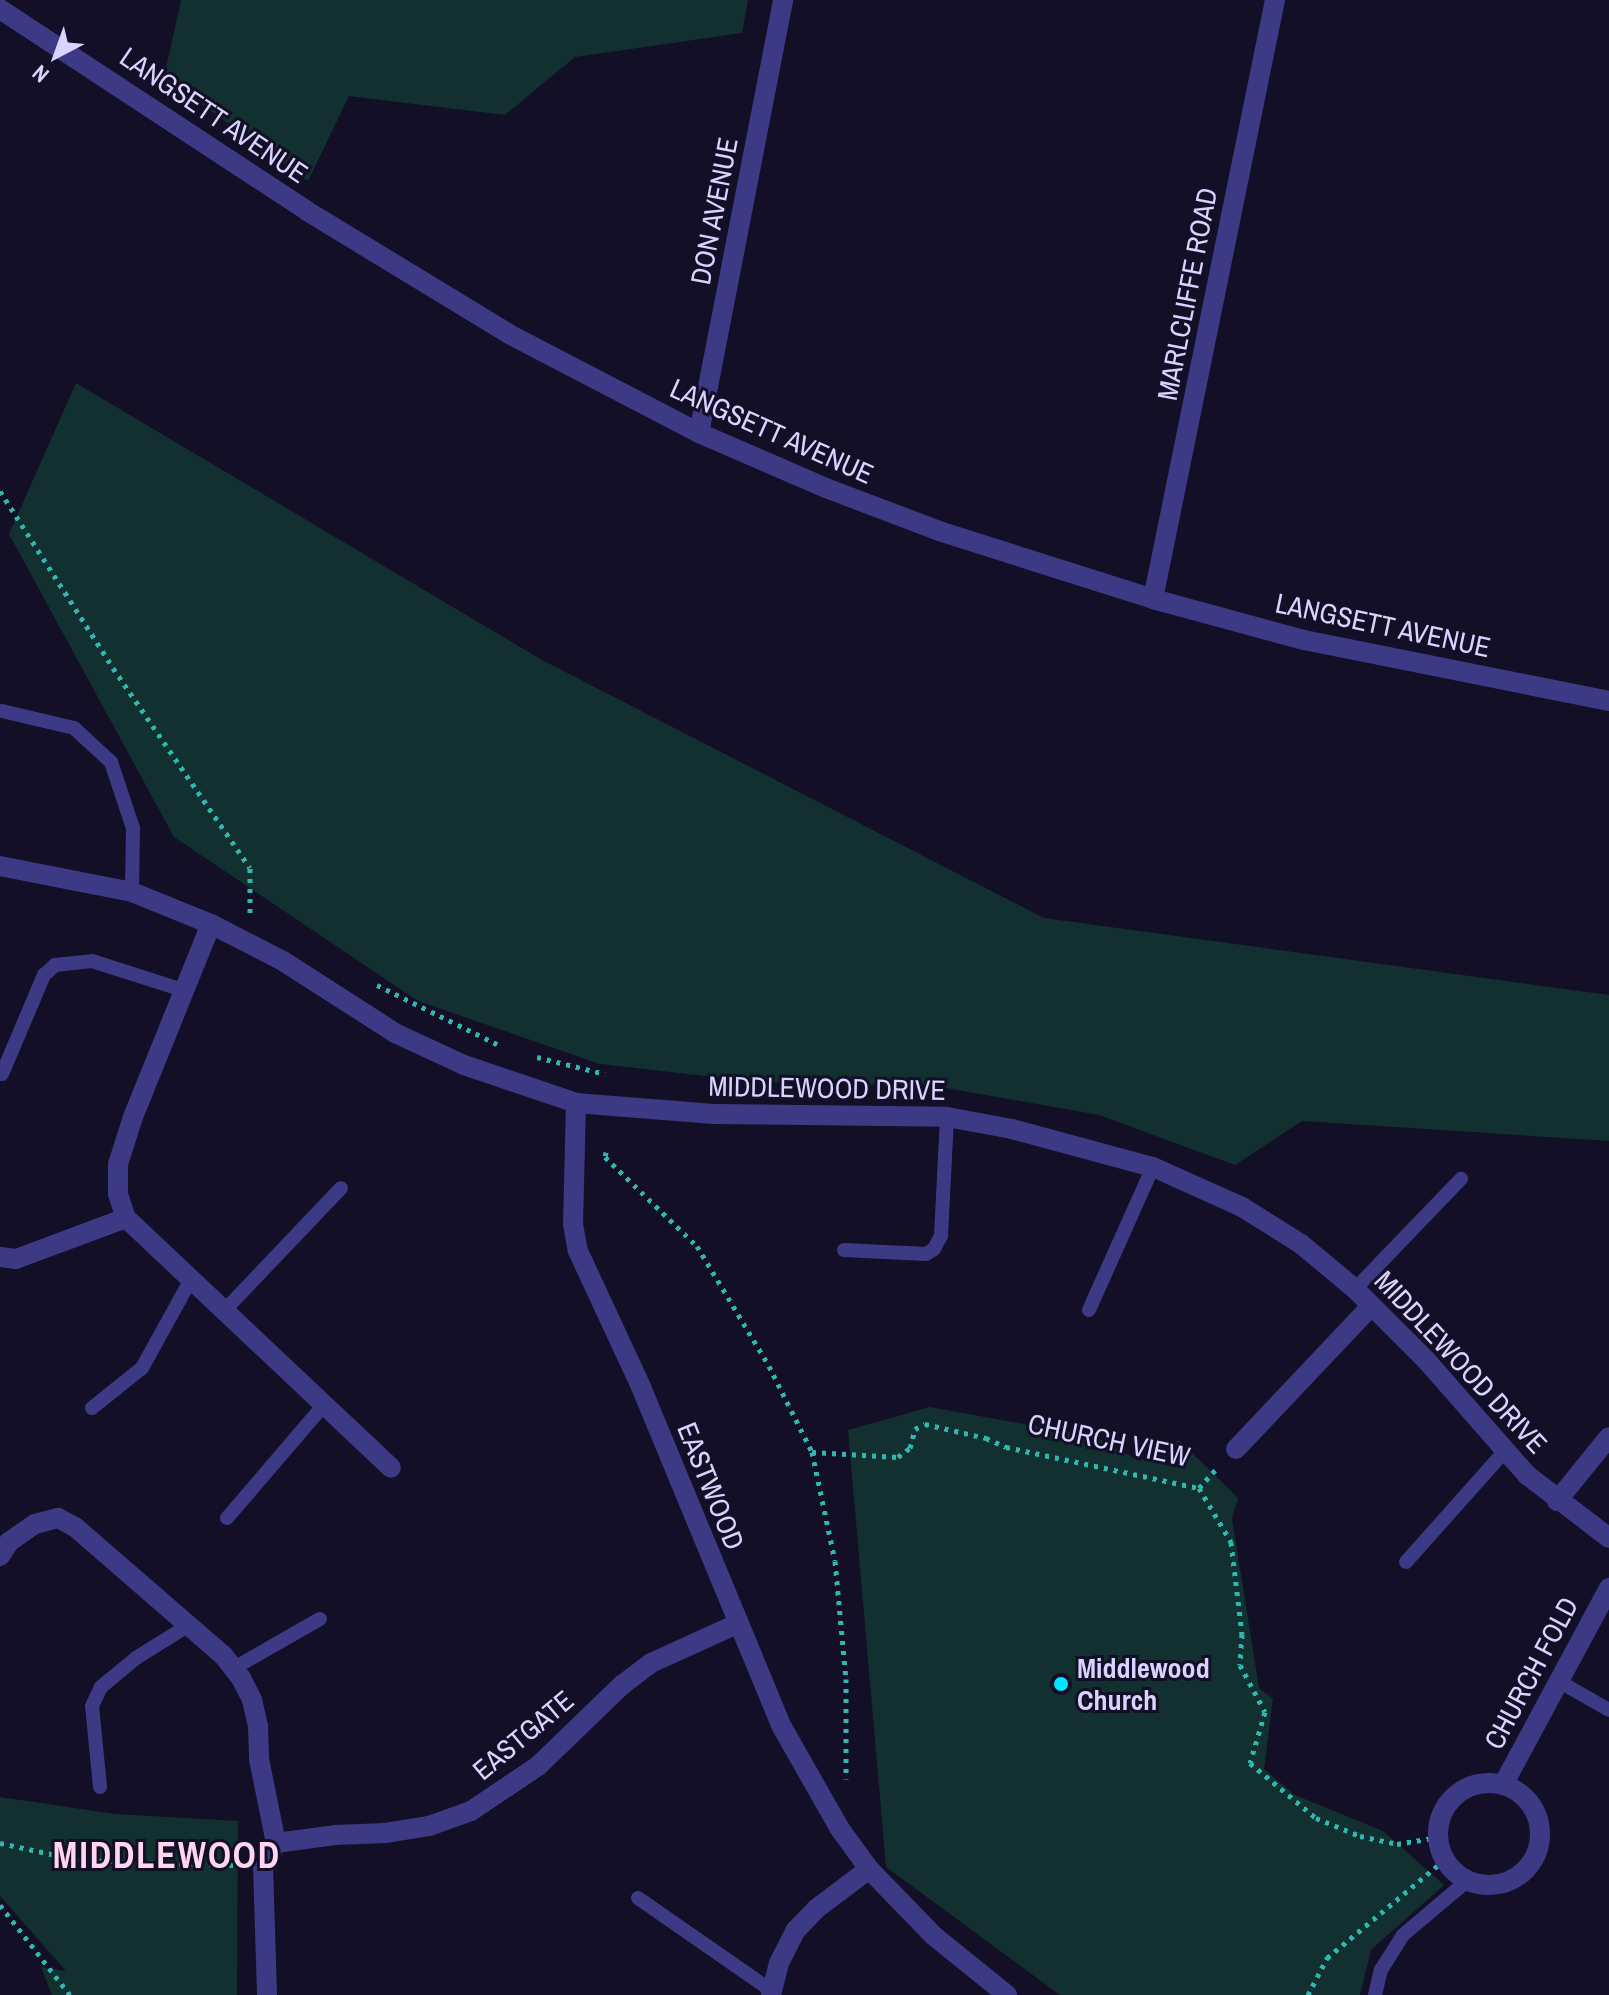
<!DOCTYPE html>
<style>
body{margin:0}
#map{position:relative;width:1609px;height:1995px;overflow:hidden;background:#130f26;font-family:"Archivo Narrow",sans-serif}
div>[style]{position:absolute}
.green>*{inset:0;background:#12302f}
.path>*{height:5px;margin-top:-2.5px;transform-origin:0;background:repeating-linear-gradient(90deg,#2fb8b0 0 4px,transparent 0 10px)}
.service>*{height:14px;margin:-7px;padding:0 7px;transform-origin:7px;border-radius:7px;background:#3d3a85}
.minor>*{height:20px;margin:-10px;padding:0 10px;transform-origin:10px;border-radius:10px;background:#3d3a85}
.minor>.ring{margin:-10px;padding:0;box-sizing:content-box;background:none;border:20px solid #3d3a85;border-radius:50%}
.dots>*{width:22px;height:22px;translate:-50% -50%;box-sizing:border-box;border:4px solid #130f26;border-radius:50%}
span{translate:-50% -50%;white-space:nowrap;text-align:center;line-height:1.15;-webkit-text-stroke:6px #130f26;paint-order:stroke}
.street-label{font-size:28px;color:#d9d4ff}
.poi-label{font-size:28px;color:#d9d4ff;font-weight:700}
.left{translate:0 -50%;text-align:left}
.district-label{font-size:36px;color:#ffd6f0;font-weight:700;letter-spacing:2px}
.north{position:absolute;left:16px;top:16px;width:80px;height:80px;-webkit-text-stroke:6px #130f26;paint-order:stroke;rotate:221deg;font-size:22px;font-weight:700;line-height:32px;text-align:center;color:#d9d4ff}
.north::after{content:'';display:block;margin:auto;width:28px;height:36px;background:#d9d4ff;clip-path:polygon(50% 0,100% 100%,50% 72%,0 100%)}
</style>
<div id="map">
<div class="green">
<i style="clip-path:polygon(181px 0,748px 0,742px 33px,575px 57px,505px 115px,349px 96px,308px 181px,164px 77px)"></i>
<i style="clip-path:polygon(76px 383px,542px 660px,1044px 918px,1609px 995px,1609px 1141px,1302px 1121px,1235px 1165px,1099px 1115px,935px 1086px,758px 1082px,600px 1064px,418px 1001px,174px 837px,9px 534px)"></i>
<i style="clip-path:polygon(930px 1407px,1096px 1437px,1139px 1461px,1179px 1440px,1238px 1498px,1232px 1518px,1259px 1688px,1273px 1699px,1264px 1769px,1295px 1795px,1383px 1831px,1444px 1885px,1371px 1950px,1360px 1995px,1060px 1995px,886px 1867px,848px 1430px)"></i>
<i style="clip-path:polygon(0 1797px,115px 1814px,238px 1821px,237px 1995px,52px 1995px,41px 1967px,66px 1971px,0 1896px)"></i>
</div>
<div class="path">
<i style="left:0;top:491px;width:210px;rotate:57.4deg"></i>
<i style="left:113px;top:668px;width:242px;rotate:55.6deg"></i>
<i style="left:250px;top:868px;width:47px;rotate:90deg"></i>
<i style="left:377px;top:985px;width:134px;rotate:26.2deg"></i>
<i style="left:537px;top:1057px;width:70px;rotate:14deg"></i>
<i style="left:606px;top:1152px;width:5px;rotate:101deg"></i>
<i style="left:605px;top:1157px;width:128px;rotate:44.1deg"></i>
<i style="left:697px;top:1246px;width:140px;rotate:59deg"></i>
<i style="left:769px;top:1366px;width:96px;rotate:63.4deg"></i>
<i style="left:812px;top:1452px;width:111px;rotate:78.1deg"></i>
<i style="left:835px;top:1561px;width:119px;rotate:84.7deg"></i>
<i style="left:846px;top:1679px;width:100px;rotate:90deg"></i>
<i style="left:812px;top:1452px;width:86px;rotate:3.3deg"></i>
<i style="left:898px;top:1457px;width:15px;rotate:-37deg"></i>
<i style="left:910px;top:1448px;width:20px;rotate:-75deg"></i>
<i style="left:915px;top:1429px;width:11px;rotate:-27deg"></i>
<i style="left:925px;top:1424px;width:63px;rotate:12.9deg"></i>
<i style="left:986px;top:1438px;width:22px;rotate:24deg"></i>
<i style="left:1006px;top:1447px;width:197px;rotate:12deg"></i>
<i style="left:1199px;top:1488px;width:63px;rotate:59.3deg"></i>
<i style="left:1231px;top:1542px;width:93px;rotate:83.2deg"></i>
<i style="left:1242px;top:1634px;width:31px;rotate:94deg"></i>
<i style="left:1240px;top:1665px;width:53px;rotate:62deg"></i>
<i style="left:1265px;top:1712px;width:53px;rotate:106.4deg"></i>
<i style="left:1250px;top:1763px;width:86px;rotate:39.8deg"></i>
<i style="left:1316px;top:1818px;width:48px;rotate:22.2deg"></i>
<i style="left:1360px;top:1836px;width:38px;rotate:12deg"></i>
<i style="left:1397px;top:1844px;width:42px;rotate:-9.7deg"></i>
<i style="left:1199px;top:1488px;width:28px;rotate:-48deg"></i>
<i style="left:0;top:1843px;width:81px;rotate:12.1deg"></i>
<i style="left:79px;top:1860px;width:159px;rotate:1.8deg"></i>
<i style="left:0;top:1905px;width:114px;rotate:52.1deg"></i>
<i style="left:1308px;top:1995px;width:42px;rotate:-62.8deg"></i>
<i style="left:1327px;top:1958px;width:153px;rotate:-39.9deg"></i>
</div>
<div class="service">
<i style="left:2px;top:711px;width:74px;rotate:13.3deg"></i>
<i style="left:74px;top:728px;width:50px;rotate:42.6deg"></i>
<i style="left:111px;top:762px;width:70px;rotate:71.6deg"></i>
<i style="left:133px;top:828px;width:64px;rotate:90.9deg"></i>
<i style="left:2px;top:1074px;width:108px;rotate:-67deg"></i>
<i style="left:44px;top:975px;width:15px;rotate:-42deg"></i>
<i style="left:55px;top:965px;width:37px;rotate:-6deg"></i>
<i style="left:92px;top:961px;width:99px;rotate:17.7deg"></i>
<i style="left:844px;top:1250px;width:82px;rotate:2.8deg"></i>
<i style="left:926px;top:1254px;width:9px;rotate:-32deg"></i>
<i style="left:934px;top:1249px;width:15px;rotate:-62deg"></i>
<i style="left:941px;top:1236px;width:119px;rotate:-87.1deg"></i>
<i style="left:1355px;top:1289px;width:153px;rotate:-46.1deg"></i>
<i style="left:1089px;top:1310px;width:157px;rotate:-65.9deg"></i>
<i style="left:223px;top:1312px;width:171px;rotate:-46.4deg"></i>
<i style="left:92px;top:1408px;width:64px;rotate:-38.7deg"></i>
<i style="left:142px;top:1368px;width:99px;rotate:-61.1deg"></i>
<i style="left:227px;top:1518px;width:146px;rotate:-49.4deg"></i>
<i style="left:1406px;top:1562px;width:147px;rotate:-48.3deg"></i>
<i style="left:234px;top:1668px;width:99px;rotate:-29.7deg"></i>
<i style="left:1560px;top:1682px;width:56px;rotate:29.7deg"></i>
<i style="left:100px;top:1787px;width:81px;rotate:-95.6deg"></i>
<i style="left:92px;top:1706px;width:21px;rotate:-65deg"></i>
<i style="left:101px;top:1687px;width:45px;rotate:-39.6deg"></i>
<i style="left:136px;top:1658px;width:62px;rotate:-31.9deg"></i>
<i style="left:638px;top:1898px;width:163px;rotate:34.8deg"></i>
<i style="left:1375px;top:1995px;width:26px;rotate:-77deg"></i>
<i style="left:1381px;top:1970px;width:41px;rotate:-57.8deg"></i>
<i style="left:1403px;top:1935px;width:84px;rotate:-40.2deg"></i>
</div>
<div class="minor">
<i style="left:0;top:9px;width:367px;rotate:33.3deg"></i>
<i style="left:307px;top:211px;width:237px;rotate:31.3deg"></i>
<i style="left:509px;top:334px;width:214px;rotate:27.5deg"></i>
<i style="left:699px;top:433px;width:138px;rotate:23.4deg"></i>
<i style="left:826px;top:488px;width:121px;rotate:20.8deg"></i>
<i style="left:939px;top:531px;width:225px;rotate:17.6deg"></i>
<i style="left:1153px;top:599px;width:156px;rotate:15.2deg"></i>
<i style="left:1304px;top:640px;width:311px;rotate:11.3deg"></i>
<i style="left:699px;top:433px;width:441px;rotate:-79deg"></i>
<i style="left:1153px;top:599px;width:611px;rotate:-78.49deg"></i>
<i style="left:0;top:866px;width:135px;rotate:11.1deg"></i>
<i style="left:132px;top:892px;width:85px;rotate:22.1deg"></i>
<i style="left:211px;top:924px;width:81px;rotate:27.2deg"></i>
<i style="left:283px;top:961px;width:133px;rotate:32.7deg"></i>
<i style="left:395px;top:1033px;width:76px;rotate:24.9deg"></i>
<i style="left:464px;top:1065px;width:118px;rotate:18.7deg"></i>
<i style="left:576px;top:1103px;width:138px;rotate:4.6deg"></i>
<i style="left:714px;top:1114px;width:233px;rotate:0.7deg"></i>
<i style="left:947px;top:1117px;width:66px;rotate:10.5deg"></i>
<i style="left:1012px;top:1129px;width:146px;rotate:15.1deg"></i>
<i style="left:1153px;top:1167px;width:98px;rotate:24.2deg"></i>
<i style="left:1242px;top:1207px;width:70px;rotate:32.1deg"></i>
<i style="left:1301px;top:1244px;width:70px;rotate:39.8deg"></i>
<i style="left:1355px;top:1289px;width:100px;rotate:45deg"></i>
<i style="left:1426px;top:1360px;width:153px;rotate:48.7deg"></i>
<i style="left:1527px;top:1475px;width:103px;rotate:37.5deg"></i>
<i style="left:211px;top:924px;width:208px;rotate:112deg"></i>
<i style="left:133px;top:1117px;width:49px;rotate:107.7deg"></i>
<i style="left:118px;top:1164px;width:30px;rotate:90deg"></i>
<i style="left:118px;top:1194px;width:25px;rotate:72deg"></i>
<i style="left:126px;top:1218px;width:364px;rotate:43.3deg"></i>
<i style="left:576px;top:1103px;width:121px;rotate:91.4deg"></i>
<i style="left:573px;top:1224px;width:27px;rotate:80deg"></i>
<i style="left:578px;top:1251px;width:150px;rotate:65.1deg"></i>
<i style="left:641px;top:1387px;width:368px;rotate:67.5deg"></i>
<i style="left:782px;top:1727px;width:117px;rotate:60.4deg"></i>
<i style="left:840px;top:1829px;width:49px;rotate:54.1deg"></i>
<i style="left:869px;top:1869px;width:93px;rotate:45.9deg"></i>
<i style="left:934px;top:1936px;width:94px;rotate:38.9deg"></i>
<i style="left:0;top:1257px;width:16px;rotate:7deg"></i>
<i style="left:16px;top:1259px;width:117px;rotate:-20.4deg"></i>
<i style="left:1236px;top:1449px;width:197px;rotate:-46.6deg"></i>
<i style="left:1557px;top:1501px;width:82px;rotate:-50.9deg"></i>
<i style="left:0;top:1556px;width:17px;rotate:-57deg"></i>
<i style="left:9px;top:1542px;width:32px;rotate:-35deg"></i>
<i style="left:35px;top:1524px;width:24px;rotate:-15deg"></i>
<i style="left:58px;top:1518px;width:19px;rotate:28deg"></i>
<i style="left:75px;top:1527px;width:196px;rotate:40.9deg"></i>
<i style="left:223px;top:1655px;width:29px;rotate:52deg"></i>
<i style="left:241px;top:1678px;width:25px;rotate:63deg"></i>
<i style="left:252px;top:1700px;width:27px;rotate:77deg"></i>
<i style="left:258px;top:1726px;width:33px;rotate:88deg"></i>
<i style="left:259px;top:1759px;width:86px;rotate:78.6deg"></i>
<i style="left:276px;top:1843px;width:26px;rotate:119deg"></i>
<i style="left:263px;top:1866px;width:129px;rotate:88.2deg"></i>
<i class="ring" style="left:1438px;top:1783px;width:82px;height:82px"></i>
<i style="left:1503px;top:1785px;width:224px;rotate:-61.7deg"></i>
<i style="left:276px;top:1843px;width:61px;rotate:-7.6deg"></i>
<i style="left:336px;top:1835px;width:49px;rotate:-2.3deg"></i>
<i style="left:385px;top:1833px;width:45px;rotate:-9deg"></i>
<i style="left:429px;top:1826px;width:45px;rotate:-19.7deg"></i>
<i style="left:471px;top:1811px;width:81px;rotate:-33.9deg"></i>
<i style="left:538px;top:1766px;width:117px;rotate:-44deg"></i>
<i style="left:622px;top:1685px;width:36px;rotate:-37deg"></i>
<i style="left:651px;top:1663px;width:94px;rotate:-24.4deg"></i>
<i style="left:771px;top:1995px;width:33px;rotate:-76deg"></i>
<i style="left:779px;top:1963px;width:37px;rotate:-63deg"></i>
<i style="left:796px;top:1930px;width:29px;rotate:-46deg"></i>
<i style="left:816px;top:1909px;width:66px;rotate:-37deg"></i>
</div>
<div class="dots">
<i style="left:1061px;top:1684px;background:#00e5ff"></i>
</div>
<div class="street-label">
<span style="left:214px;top:115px;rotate:34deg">LANGSETT AVENUE</span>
<span style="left:714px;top:211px;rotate:-79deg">DON AVENUE</span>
<span style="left:1187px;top:294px;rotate:-79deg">MARLCLIFFE ROAD</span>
<span style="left:772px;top:431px;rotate:24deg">LANGSETT AVENUE</span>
<span style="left:1383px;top:625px;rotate:12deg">LANGSETT AVENUE</span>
<span style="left:827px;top:1088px;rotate:1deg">MIDDLEWOOD DRIVE</span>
<span style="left:1461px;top:1362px;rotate:47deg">MIDDLEWOOD DRIVE</span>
<span style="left:1109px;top:1440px;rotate:12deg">CHURCH VIEW</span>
<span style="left:711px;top:1486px;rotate:68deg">EASTWOOD</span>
<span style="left:1531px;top:1673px;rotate:-62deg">CHURCH FOLD</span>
<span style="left:523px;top:1735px;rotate:-40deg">EASTGATE</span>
</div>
<div class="poi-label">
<span class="left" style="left:1077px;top:1684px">Middlewood<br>Church</span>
</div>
<div class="district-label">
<span style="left:167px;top:1856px">MIDDLEWOOD</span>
</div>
<div class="north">N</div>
</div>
